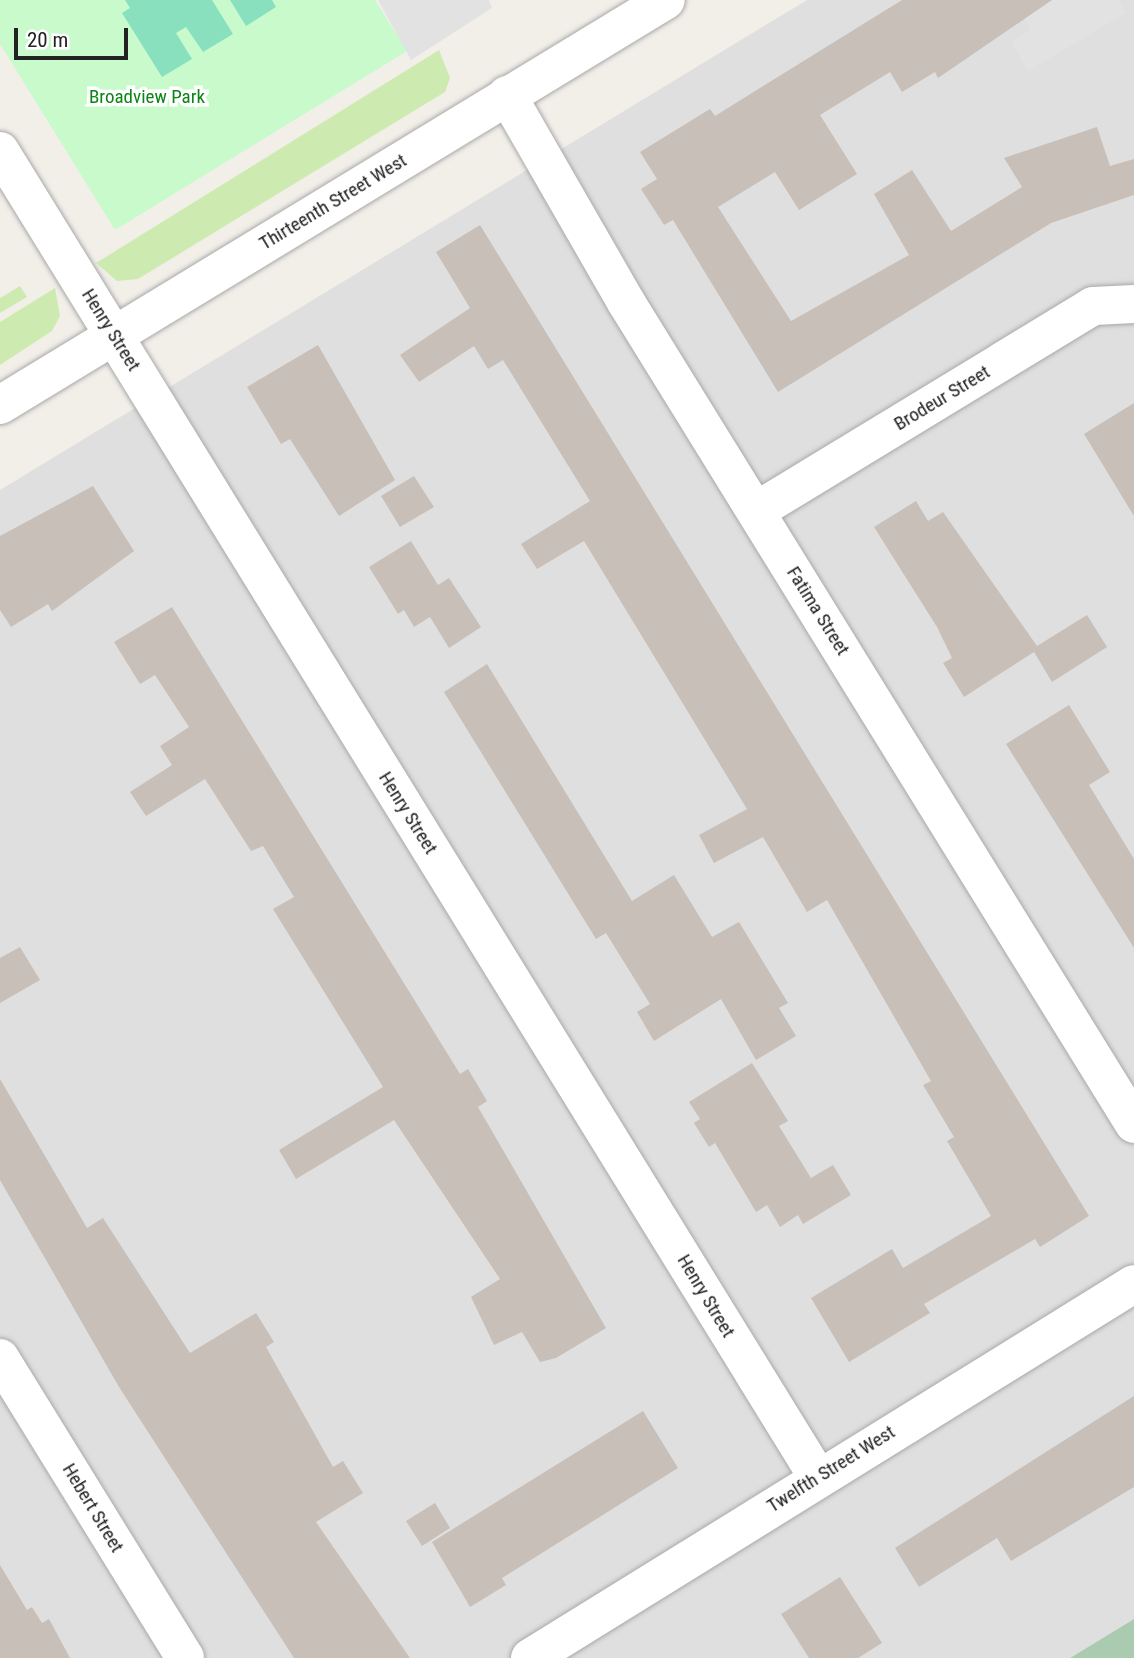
<!DOCTYPE html>
<style>
body{margin:0}
#map{position:relative;width:1134px;height:1658px;overflow:hidden;background:#f2efe9;font-family:"Roboto Condensed",sans-serif}
div>[style]{position:absolute}
.residential>*{inset:0;background:#e0dfdf}
.grass>*{inset:0;background:#cdebb0}
.cemetery>*{inset:0;background:#aacbaf}
.park>*{inset:0;background:#c8facc}
.pitch>*{inset:0;background:#88e0be}
.parking>*{inset:0;background:#e2e2e2}
.building>*{inset:0;background:#c7bfb8}
.roads{filter:drop-shadow(0 0 2px #a9a9a9) drop-shadow(0 0 2px #a9a9a9)}
.minor>*{height:38px;margin:-19px;padding:0 19px;transform-origin:19px;border-radius:19px;background:#fff}
span{translate:-50% -50%;white-space:nowrap;text-align:center;line-height:1.15;-webkit-text-stroke:7px #fff;paint-order:stroke}
.park-label{font-size:19px;color:#0c8416}
.street-label{font-size:19px;color:#222}
.scale{position:absolute;left:14px;top:28px;width:114px;height:32px;box-sizing:border-box;border:4px solid #222;border-top:0;padding-left:9px;font-size:21px;line-height:24px;white-space:nowrap;color:#222;-webkit-text-stroke:5px #fff;paint-order:stroke}
</style>
<div id="map">
<div class="residential">
<i style="clip-path:polygon(807px 0,1134px 0,1134px 1619px,1070px 1658px,0 1658px,0 490px)"></i>
</div>
<div class="grass">
<i style="clip-path:polygon(439px 50px,450px 78px,445px 92px,138px 279px,117px 281px,96px 263px)"></i>
<i style="clip-path:polygon(20px 286px,27px 297px,0 313px,0 298px)"></i>
<i style="clip-path:polygon(55px 288px,60px 316px,52px 331px,0 365px,0 322px)"></i>
</div>
<div class="cemetery">
<i style="clip-path:polygon(1134px 1619px,1134px 1658px,1070px 1658px)"></i>
</div>
<div class="park">
<i style="clip-path:polygon(0 0,375px 0,407px 51px,115px 230px,0 44px)"></i>
</div>
<div class="pitch">
<i style="clip-path:polygon(125px 0,212px 0,233px 34px,203px 52px,186px 27px,176px 33px,192px 59px,162px 77px,122px 13px,130px 8px)"></i>
<i style="clip-path:polygon(230px 0,272px 0,276px 7px,246px 26px)"></i>
</div>
<div class="parking">
<i style="clip-path:polygon(378px 0,489px 0,492px 8px,411px 60px)"></i>
<i style="clip-path:polygon(1012px 0,1118px 0,1126px 13px,1028px 71px,1011px 42px,1031px 30px)"></i>
</div>
<div class="building">
<i style="clip-path:polygon(902px 0,1052px 0,938px 78px,935px 72px,902px 92px,890px 72px,820px 115px,857px 174px,799px 210px,775px 172px,718px 207px,791px 321px,909px 255px,874px 194px,912px 170px,951px 231px,1022px 187px,1004px 158px,1097px 127px,1110px 166px,1134px 159px,1134px 195px,1051px 223px,778px 392px,673px 220px,664px 225px,641px 189px,657px 179px,640px 152px,710px 109px,715px 116px)"></i>
<i style="clip-path:polygon(480px 225px,1089px 1216px,1040px 1247px,1035px 1239px,924px 1304px,930px 1313px,849px 1362px,811px 1298px,892px 1249px,903px 1268px,991px 1216px,947px 1141px,954px 1137px,923px 1085px,931px 1081px,827px 900px,807px 912px,763px 837px,714px 863px,699px 835px,747px 809px,584px 541px,537px 569px,521px 544px,590px 501px,503px 360px,488px 369px,474px 346px,419px 382px,400px 355px,470px 308px,436px 252px)"></i>
<i style="clip-path:polygon(318px 345px,395px 480px,339px 516px,290px 439px,281px 444px,247px 387px)"></i>
<i style="clip-path:polygon(1134px 403px,1134px 516px,1084px 434px)"></i>
<i style="clip-path:polygon(414px 476px,434px 507px,400px 527px,381px 496px)"></i>
<i style="clip-path:polygon(93px 486px,134px 551px,52px 611px,48px 604px,11px 627px,0 610px,0 536px)"></i>
<i style="clip-path:polygon(916px 501px,928px 521px,943px 512px,1037px 646px,1087px 615px,1107px 647px,1052px 682px,1034px 652px,964px 697px,943px 663px,952px 658px,937px 627px,874px 527px)"></i>
<i style="clip-path:polygon(411px 541px,438px 585px,449px 578px,481px 627px,449px 648px,430px 617px,414px 627px,404px 610px,398px 614px,369px 567px)"></i>
<i style="clip-path:polygon(172px 607px,460px 1074px,468px 1069px,487px 1101px,478px 1107px,606px 1328px,556px 1358px,540px 1362px,522px 1332px,494px 1345px,471px 1297px,500px 1279px,394px 1120px,296px 1179px,279px 1150px,383px 1087px,273px 909px,294px 897px,263px 846px,251px 851px,205px 779px,146px 816px,130px 792px,172px 765px,160px 746px,189px 727px,155px 675px,140px 684px,114px 642px)"></i>
<i style="clip-path:polygon(487px 664px,632px 901px,674px 875px,712px 937px,739px 922px,788px 1003px,779px 1008px,796px 1036px,756px 1060px,721px 999px,654px 1041px,637px 1012px,650px 1004px,606px 933px,596px 939px,444px 692px)"></i>
<i style="clip-path:polygon(1069px 705px,1110px 772px,1089px 785px,1134px 859px,1134px 948px,1006px 744px)"></i>
<i style="clip-path:polygon(20px 947px,40px 980px,0 1003px,0 958px)"></i>
<i style="clip-path:polygon(752px 1063px,788px 1121px,779px 1126px,811px 1178px,833px 1165px,851px 1195px,803px 1224px,798px 1215px,780px 1227px,767px 1205px,756px 1212px,715px 1143px,709px 1147px,694px 1123px,700px 1119px,689px 1102px)"></i>
<i style="clip-path:polygon(0 1079px,87px 1228px,103px 1218px,190px 1353px,256px 1313px,274px 1342px,266px 1347px,333px 1467px,343px 1461px,363px 1493px,316px 1522px,410px 1658px,294px 1658px,119px 1387px,0 1180px)"></i>
<i style="clip-path:polygon(1134px 1396px,1134px 1487px,1011px 1561px,997px 1538px,919px 1587px,895px 1548px)"></i>
<i style="clip-path:polygon(643px 1411px,678px 1468px,502px 1578px,506px 1585px,470px 1607px,432px 1542px)"></i>
<i style="clip-path:polygon(435px 1503px,450px 1528px,422px 1546px,406px 1521px)"></i>
<i style="clip-path:polygon(0 1565px,27px 1610px,32px 1607px,42px 1623px,49px 1619px,70px 1658px,0 1658px)"></i>
<i style="clip-path:polygon(840px 1577px,882px 1643px,858px 1658px,809px 1658px,781px 1614px)"></i>
</div>
<div class="roads">
<div class="minor">
<i style="left:507px;top:95px;width:239px;rotate:60.1deg"></i>
<i style="left:626px;top:302px;width:966px;rotate:58.28deg"></i>
<i style="left:0;top:151px;width:1557px;rotate:58.34deg"></i>
<i style="left:0;top:405px;width:779px;rotate:-31.3deg"></i>
<i style="left:756px;top:511px;width:394px;rotate:-31.3deg"></i>
<i style="left:1093px;top:306px;width:41px;rotate:-2.8deg"></i>
<i style="left:0;top:1358px;width:352px;rotate:58.3deg"></i>
<i style="left:530px;top:1658px;width:710px;rotate:-31.77deg"></i>
</div>
</div>
<div class="park-label">
<span style="left:147px;top:97px">Broadview Park</span>
</div>
<div class="street-label">
<span style="left:333px;top:202px;rotate:-31deg">Thirteenth Street West</span>
<span style="left:111px;top:330px;rotate:58deg">Henry Street</span>
<span style="left:942px;top:398px;rotate:-31deg">Brodeur Street</span>
<span style="left:818px;top:611px;rotate:58deg">Fatima Street</span>
<span style="left:408px;top:813px;rotate:58deg">Henry Street</span>
<span style="left:706px;top:1296px;rotate:59deg">Henry Street</span>
<span style="left:831px;top:1469px;rotate:-32deg">Twelfth Street West</span>
<span style="left:93px;top:1508px;rotate:59deg">Hebert Street</span>
</div>
<div class="scale">20 m</div>
</div>
